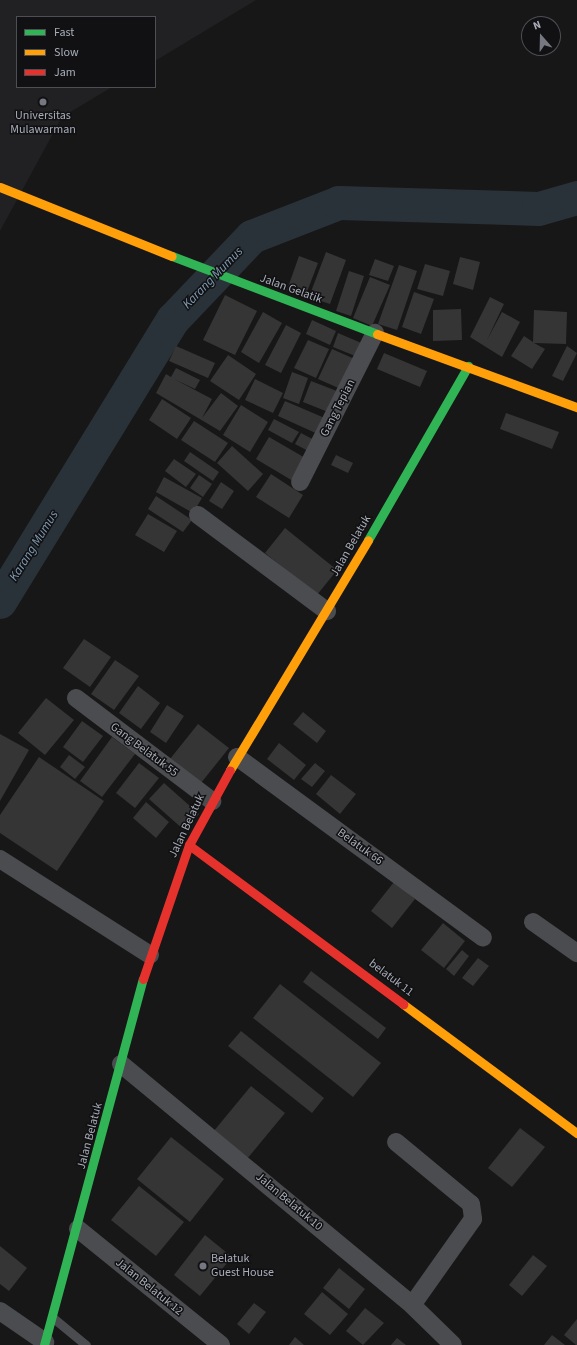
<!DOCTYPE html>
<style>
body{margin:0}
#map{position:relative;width:577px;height:1345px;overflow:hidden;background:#171717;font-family:"Source Sans 3",sans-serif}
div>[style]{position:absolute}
.built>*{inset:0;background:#212123}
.river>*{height:34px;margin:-17px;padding:0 17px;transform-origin:17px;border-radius:17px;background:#2a3239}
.building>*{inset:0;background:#353536}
.lane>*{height:9px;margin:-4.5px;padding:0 4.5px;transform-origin:4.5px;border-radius:4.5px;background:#4b4c50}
.street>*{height:18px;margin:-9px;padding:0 9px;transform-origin:9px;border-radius:9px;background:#4b4c50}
.fast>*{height:9px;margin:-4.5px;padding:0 4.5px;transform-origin:4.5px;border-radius:4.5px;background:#30b455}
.slow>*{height:9px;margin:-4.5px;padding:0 4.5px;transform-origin:4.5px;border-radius:4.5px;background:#ff9f0a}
.jam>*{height:9px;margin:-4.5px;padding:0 4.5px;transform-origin:4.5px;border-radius:4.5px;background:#e5322d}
.dots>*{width:11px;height:11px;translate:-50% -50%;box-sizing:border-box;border:2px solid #111113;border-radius:50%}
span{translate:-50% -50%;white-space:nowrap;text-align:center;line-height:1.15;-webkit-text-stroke:3px #111113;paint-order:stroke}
.poi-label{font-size:12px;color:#a8adb8}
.left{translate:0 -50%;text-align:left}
.street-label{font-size:12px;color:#a8adb8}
.water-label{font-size:13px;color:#7f9bb3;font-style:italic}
.legend{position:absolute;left:16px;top:16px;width:140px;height:72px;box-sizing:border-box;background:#111113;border:1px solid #4d4f55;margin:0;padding:5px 7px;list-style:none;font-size:12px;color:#a8adb8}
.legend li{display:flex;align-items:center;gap:8px;height:20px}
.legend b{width:20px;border:1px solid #4d4f55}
.north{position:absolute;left:521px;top:16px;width:40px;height:40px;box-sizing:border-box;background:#111113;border:1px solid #4d4f55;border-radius:50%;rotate:340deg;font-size:11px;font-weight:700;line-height:16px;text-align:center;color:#a8adb8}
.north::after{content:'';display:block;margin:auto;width:14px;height:18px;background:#757880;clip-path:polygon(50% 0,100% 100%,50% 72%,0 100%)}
</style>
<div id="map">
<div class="built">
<i style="clip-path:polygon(0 0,256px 0,155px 61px,155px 17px,17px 17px,17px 87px,112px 87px,62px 117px,0 231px)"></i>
</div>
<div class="river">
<i style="left:0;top:602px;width:331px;rotate:-58.5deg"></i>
<i style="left:173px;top:320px;width:115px;rotate:-46.4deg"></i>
<i style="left:252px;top:237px;width:93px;rotate:-21.3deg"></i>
<i style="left:339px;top:203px;width:200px;rotate:1.7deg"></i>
<i style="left:539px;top:209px;width:40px;rotate:-16deg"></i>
</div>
<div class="building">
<i style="clip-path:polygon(326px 252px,346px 260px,330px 304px,309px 297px)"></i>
<i style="clip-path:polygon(299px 256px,318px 263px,305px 297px,287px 290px)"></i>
<i style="clip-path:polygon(460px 257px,480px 262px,473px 290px,453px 284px)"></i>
<i style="clip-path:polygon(375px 259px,394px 266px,388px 281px,369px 275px)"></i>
<i style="clip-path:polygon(425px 264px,450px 271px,443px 296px,417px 289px)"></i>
<i style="clip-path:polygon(399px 265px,417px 271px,397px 330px,378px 324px)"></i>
<i style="clip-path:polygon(349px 271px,364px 276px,351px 316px,336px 311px)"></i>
<i style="clip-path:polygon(370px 277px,390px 285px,372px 326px,353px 318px)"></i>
<i style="clip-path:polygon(414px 292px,434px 299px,421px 334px,402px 327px)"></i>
<i style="clip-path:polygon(225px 295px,257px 311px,235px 355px,203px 340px)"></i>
<i style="clip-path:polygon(490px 297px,504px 304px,487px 340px,502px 312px,520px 322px,502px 357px,470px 337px)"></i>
<i style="clip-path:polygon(461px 309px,462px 340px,433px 341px,433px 310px)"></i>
<i style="clip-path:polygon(534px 310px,567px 312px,566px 344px,534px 343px,545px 349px,532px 369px,511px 356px,524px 336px,533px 342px)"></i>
<i style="clip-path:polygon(263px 312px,282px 323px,259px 363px,241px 352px)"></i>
<i style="clip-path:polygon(312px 320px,336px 331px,330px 345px,306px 334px)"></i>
<i style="clip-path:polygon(286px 325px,301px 333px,281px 373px,265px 365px)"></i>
<i style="clip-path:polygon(338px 333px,366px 345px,360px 358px,333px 347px)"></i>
<i style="clip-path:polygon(308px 340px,329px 349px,316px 378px,294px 368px)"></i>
<i style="clip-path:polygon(176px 346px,215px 363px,208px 378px,169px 361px)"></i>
<i style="clip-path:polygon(567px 346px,577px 353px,563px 381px,552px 376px)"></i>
<i style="clip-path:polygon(332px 349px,357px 360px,343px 390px,318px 379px)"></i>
<i style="clip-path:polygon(384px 353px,427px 371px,420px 387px,377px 369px)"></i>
<i style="clip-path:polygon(228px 355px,256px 374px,239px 400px,210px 381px)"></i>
<i style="clip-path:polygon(176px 368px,200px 380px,195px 389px,174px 379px,212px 399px,202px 418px,221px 393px,238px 406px,220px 431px,156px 393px,166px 374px,171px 377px)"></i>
<i style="clip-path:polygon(292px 372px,308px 378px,299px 404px,283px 398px)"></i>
<i style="clip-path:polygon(255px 379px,283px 393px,273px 413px,245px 400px)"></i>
<i style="clip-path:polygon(311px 381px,342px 393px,333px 414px,303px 402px)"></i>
<i style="clip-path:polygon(162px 399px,191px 418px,177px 439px,149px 420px)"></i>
<i style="clip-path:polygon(285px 401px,327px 419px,320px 435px,278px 416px)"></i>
<i style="clip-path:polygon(241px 405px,268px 422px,250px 452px,223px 435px)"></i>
<i style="clip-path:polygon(506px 413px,559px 432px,552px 449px,500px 429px)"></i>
<i style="clip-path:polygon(274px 419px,299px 432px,292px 443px,268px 430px)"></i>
<i style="clip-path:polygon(194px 421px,228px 443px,215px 462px,181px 440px)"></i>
<i style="clip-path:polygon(301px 433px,316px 441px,310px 452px,295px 444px)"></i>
<i style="clip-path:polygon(269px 437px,307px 459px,293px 481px,256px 459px)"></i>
<i style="clip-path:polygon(232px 446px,263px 474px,248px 491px,217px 463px)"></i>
<i style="clip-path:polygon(190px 452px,219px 472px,213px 481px,184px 461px)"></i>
<i style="clip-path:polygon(336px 455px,353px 463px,348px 473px,331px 465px)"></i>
<i style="clip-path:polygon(174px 459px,196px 474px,186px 487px,165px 471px)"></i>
<i style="clip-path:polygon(271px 474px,303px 495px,289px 518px,256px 497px)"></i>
<i style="clip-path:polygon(199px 475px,212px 484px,203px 497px,190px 488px)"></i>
<i style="clip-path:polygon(164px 477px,202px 498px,193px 513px,156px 492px)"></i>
<i style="clip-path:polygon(221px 482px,234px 491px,222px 509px,209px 501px)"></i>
<i style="clip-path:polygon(156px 496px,192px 520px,183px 532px,148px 509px)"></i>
<i style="clip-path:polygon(148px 514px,177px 531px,164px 552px,135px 535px)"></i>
<i style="clip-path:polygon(285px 528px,337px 570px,317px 595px,265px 553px)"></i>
<i style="clip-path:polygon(84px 639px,111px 657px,90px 687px,63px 668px)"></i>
<i style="clip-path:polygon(115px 660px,139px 676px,114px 710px,91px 694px)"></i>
<i style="clip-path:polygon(138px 686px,160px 703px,141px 729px,119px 713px)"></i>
<i style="clip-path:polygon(46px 698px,74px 720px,45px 755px,18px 733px)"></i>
<i style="clip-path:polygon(167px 705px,184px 716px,166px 743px,150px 732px)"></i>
<i style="clip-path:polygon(303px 712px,326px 731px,317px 743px,293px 724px)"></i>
<i style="clip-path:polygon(82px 721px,103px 736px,83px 762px,63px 747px)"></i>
<i style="clip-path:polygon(198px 724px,229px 748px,201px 783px,170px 759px)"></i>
<i style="clip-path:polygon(0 734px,29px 750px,0 801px)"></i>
<i style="clip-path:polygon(112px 737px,135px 754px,102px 797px,80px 781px)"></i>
<i style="clip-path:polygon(279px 743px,306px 765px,294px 780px,267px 759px)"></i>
<i style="clip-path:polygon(69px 755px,85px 767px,75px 779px,60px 767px)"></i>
<i style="clip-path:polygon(39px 757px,104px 801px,57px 871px,0 833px,0 815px)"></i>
<i style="clip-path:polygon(139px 763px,159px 778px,135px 808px,116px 793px)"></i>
<i style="clip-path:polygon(315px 763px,325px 771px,312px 787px,301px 779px)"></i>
<i style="clip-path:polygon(331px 775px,356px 794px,340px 814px,316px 794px)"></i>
<i style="clip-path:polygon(164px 783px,199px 814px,184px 830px,149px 799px)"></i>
<i style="clip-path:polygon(146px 802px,169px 822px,156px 838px,133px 818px)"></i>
<i style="clip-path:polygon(394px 882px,415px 899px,392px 928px,371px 911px)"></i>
<i style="clip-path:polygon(443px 923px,465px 941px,444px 968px,421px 950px)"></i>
<i style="clip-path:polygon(462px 950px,469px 956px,454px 976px,446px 969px)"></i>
<i style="clip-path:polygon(478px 958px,489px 966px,473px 986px,462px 978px)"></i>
<i style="clip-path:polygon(311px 971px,386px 1028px,378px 1039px,303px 982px)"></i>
<i style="clip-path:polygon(280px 984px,381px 1063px,353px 1097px,253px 1018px)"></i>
<i style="clip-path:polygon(241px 1031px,324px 1098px,312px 1113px,228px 1046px)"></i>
<i style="clip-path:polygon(251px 1086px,285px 1113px,247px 1159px,213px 1132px)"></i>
<i style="clip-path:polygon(520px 1128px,545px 1147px,512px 1187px,488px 1168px)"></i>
<i style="clip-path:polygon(171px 1137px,224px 1179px,190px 1222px,137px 1179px)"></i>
<i style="clip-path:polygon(139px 1186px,184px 1222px,156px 1256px,111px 1220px)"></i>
<i style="clip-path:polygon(205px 1235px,232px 1257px,200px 1296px,174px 1275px)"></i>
<i style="clip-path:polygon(0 1246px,27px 1268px,9px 1291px,0 1284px)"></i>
<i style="clip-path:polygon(533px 1255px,547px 1266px,522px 1296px,509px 1285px)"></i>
<i style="clip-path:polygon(339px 1268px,365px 1289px,349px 1309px,323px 1288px)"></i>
<i style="clip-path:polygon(322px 1292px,348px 1314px,330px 1335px,304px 1314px)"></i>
<i style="clip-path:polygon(254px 1303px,266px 1312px,249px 1334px,237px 1324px)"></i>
<i style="clip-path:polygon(365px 1308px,384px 1323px,363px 1345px,346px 1331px)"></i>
<i style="clip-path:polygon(577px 1319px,577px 1345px,576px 1345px,564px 1335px)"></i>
<i style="clip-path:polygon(552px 1335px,565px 1345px,544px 1345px)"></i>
<i style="clip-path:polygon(295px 1337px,304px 1345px,289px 1345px)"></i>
<i style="clip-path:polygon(397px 1338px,406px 1345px,391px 1345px)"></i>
</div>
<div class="lane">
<i style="left:52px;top:1317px;width:44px;rotate:39.5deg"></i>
</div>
<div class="street">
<i style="left:300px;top:482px;width:167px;rotate:-63.3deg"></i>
<i style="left:198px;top:515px;width:161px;rotate:36.7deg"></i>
<i style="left:76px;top:698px;width:171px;rotate:37.1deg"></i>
<i style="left:237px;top:757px;width:305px;rotate:36.3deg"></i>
<i style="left:0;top:859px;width:178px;rotate:32.6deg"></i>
<i style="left:533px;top:922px;width:54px;rotate:35.2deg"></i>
<i style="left:121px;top:1064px;width:378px;rotate:39.6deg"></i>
<i style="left:412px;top:1305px;width:57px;rotate:44.3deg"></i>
<i style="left:396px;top:1142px;width:97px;rotate:39.6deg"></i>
<i style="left:471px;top:1204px;width:15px;rotate:82deg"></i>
<i style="left:473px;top:1219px;width:105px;rotate:125.3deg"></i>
<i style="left:78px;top:1229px;width:184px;rotate:39deg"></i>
<i style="left:0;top:1311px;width:55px;rotate:34.6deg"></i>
</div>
<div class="fast">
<i style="left:172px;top:256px;width:219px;rotate:20.8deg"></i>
<i style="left:368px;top:540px;width:201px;rotate:-60.1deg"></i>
<i style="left:44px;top:1345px;width:379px;rotate:-74.9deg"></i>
</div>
<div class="slow">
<i style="left:0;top:187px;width:185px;rotate:21.9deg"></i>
<i style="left:377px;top:334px;width:213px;rotate:20.1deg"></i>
<i style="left:230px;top:770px;width:268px;rotate:-59deg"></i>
<i style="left:403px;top:1004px;width:217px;rotate:36.6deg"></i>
</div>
<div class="jam">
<i style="left:189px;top:845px;width:267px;rotate:36.6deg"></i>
<i style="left:143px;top:979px;width:142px;rotate:-71.1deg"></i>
<i style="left:189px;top:845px;width:85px;rotate:-61.3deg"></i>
</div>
<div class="dots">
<i style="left:43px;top:102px;background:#757880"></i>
<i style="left:203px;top:1266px;background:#757880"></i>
</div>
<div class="poi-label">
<span style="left:43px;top:123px">Universitas<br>Mulawarman</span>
<span class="left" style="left:211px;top:1266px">Belatuk<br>Guest House</span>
</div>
<div class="street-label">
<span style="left:291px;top:289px;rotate:20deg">Jalan Gelatik</span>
<span style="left:338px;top:408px;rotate:-63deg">Gang Tepian</span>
<span style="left:351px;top:546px;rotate:-60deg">Jalan Belatuk</span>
<span style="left:144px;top:750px;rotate:37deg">Gang Belatuk 55</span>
<span style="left:187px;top:826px;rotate:-65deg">Jalan Belatuk</span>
<span style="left:360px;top:847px;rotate:36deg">Belatuk 66</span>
<span style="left:391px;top:978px;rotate:37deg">belatuk 11</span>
<span style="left:90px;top:1136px;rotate:-75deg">Jalan Belatuk</span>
<span style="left:289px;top:1202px;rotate:40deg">Jalan Belatuk 10</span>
<span style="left:149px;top:1287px;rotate:39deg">Jalan Belatuk 12</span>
</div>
<div class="water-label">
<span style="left:213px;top:278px;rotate:-46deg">Karang Mumus</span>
<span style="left:34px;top:546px;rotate:-58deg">Karang Mumus</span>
</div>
<ul class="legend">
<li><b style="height:5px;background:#30b455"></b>Fast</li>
<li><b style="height:5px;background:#ff9f0a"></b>Slow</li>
<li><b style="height:5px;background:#e5322d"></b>Jam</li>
</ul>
<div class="north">N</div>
</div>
